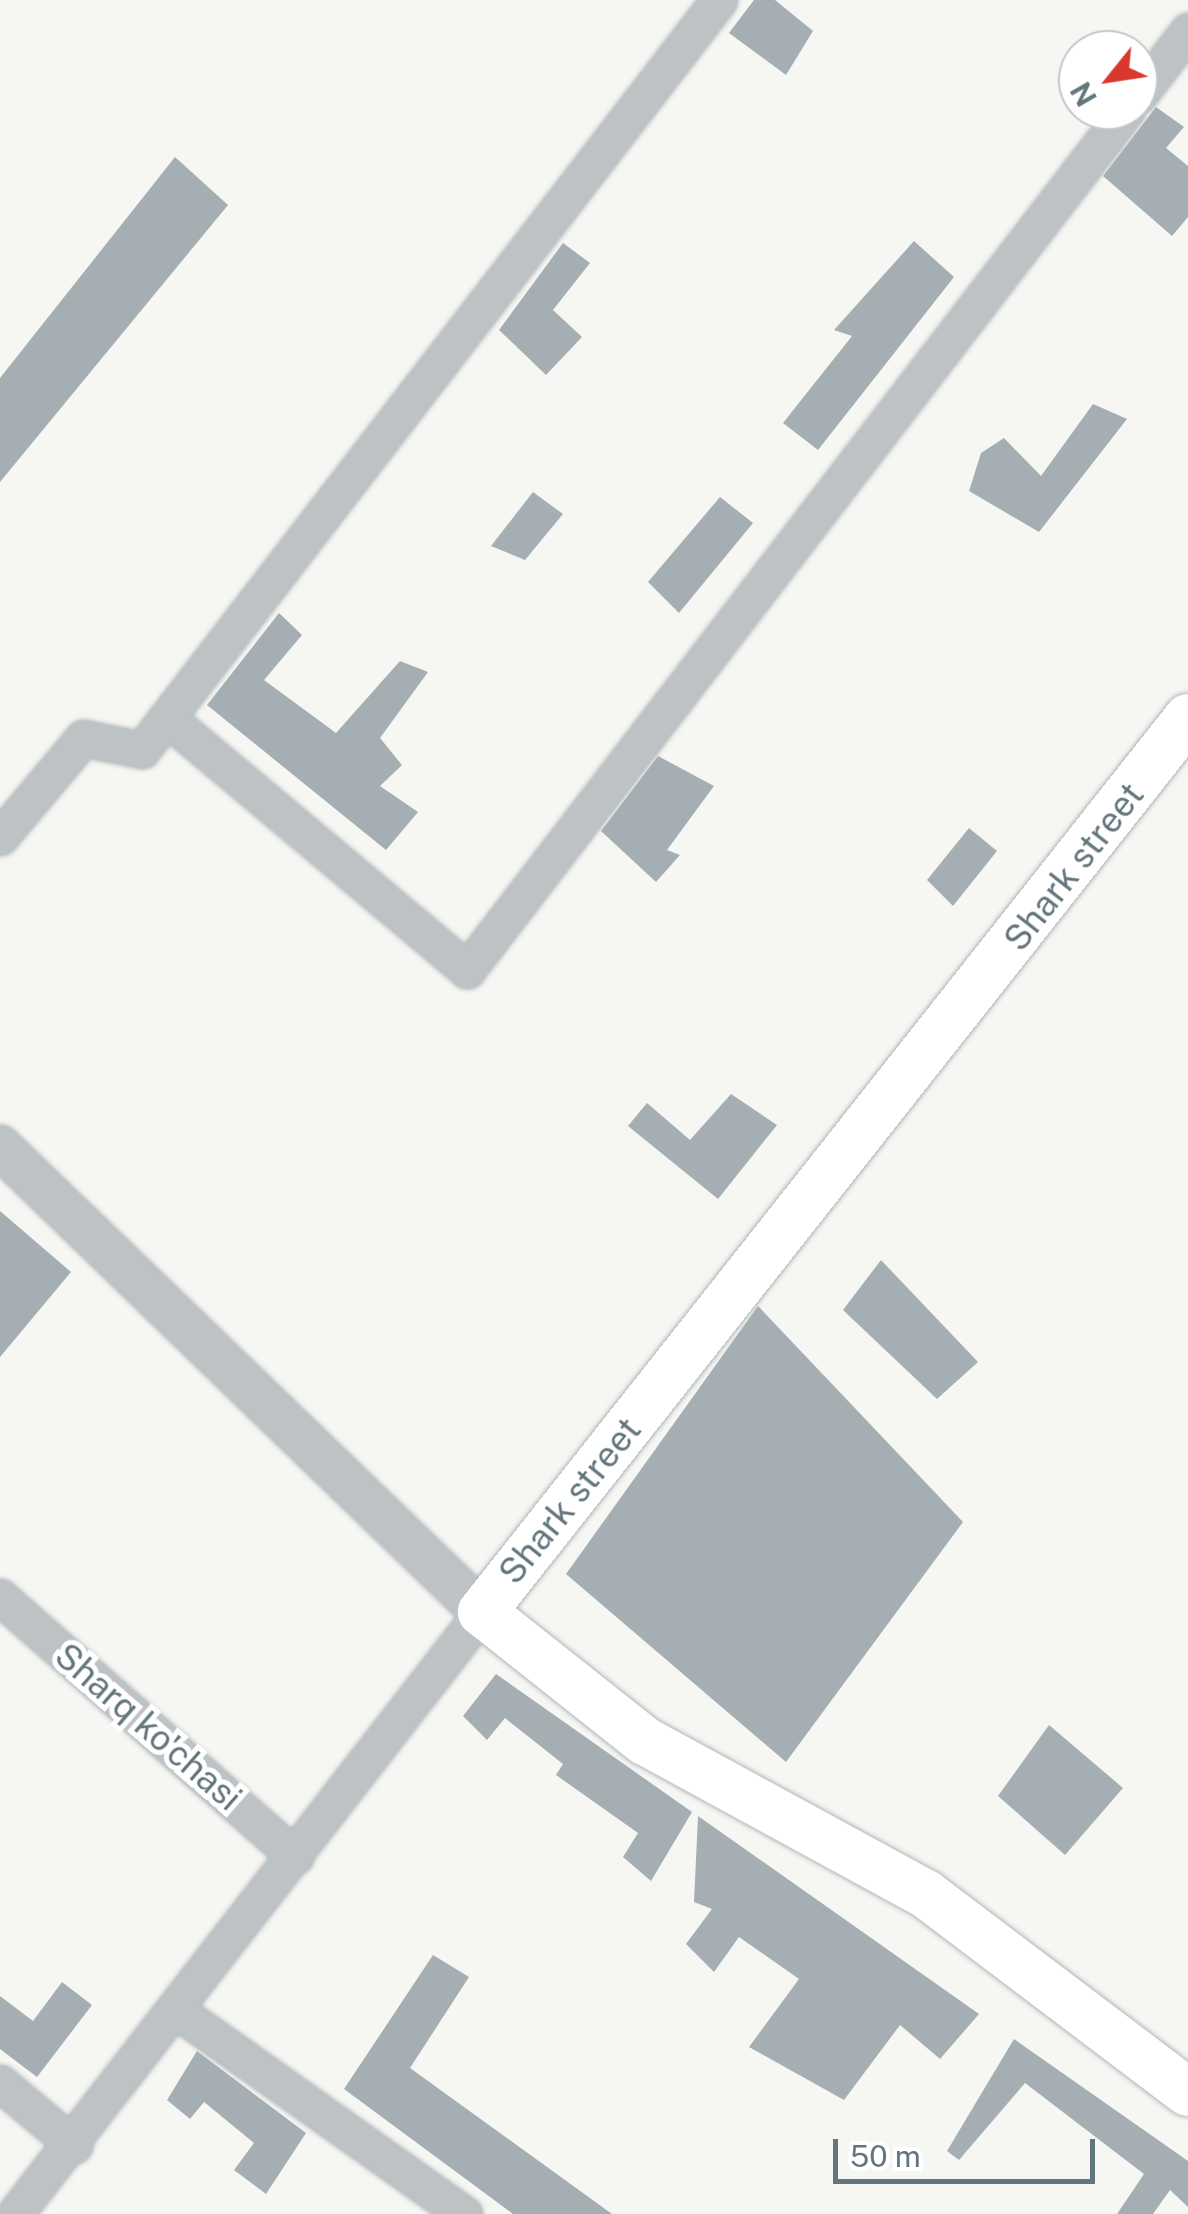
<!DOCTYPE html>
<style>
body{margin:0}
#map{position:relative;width:1188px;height:2214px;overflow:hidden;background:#f6f6f3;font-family:"Public Sans",sans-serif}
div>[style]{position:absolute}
.building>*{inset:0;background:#a5afb3}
.roads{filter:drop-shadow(0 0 2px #b0b7ba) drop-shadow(0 0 2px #b0b7ba)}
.minor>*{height:35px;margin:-17.5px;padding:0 17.5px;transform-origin:17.5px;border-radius:17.5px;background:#bdc3c5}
.tertiary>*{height:42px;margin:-21px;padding:0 21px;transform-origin:21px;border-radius:21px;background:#bdc3c5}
.secondary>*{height:48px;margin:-24px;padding:0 24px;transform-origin:24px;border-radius:24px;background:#fff}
span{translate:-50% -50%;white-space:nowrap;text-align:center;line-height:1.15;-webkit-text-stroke:10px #fff;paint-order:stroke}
.street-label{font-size:35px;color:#63767d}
.north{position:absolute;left:1058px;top:30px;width:100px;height:100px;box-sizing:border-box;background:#fff;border:2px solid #c1c8cb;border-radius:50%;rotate:240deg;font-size:28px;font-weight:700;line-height:40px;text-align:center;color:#63767d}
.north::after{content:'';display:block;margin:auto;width:35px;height:45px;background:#da382f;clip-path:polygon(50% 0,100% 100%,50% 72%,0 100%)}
.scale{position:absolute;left:833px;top:2139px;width:262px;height:45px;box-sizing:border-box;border:5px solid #63767d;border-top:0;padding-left:12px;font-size:30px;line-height:35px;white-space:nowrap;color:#63767d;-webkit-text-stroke:8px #fff;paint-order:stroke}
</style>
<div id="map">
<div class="building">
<i style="clip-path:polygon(754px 0,775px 0,813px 31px,786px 75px,729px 33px)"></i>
<i style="clip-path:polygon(1156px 107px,1184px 127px,1166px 148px,1188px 166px,1188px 217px,1172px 236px,1103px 176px)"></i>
<i style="clip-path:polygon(175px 157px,228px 205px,0 482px,0 378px)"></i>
<i style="clip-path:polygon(914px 241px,954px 277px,818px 450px,783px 423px,852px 336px,834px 330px)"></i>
<i style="clip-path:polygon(563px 243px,590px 263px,553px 310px,582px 337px,546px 375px,499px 330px)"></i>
<i style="clip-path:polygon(1093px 404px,1127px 419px,1039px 532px,969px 491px,981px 453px,1004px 438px,1041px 476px)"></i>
<i style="clip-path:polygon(533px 492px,563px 514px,525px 560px,491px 546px)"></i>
<i style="clip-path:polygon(720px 497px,753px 523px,679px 613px,648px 582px)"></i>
<i style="clip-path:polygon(279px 613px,302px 635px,264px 680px,336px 733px,400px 661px,428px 672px,380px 738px,402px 765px,380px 786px,418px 812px,386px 850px,207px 705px)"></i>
<i style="clip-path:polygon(658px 756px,714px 786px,667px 850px,680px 855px,656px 882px,601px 831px)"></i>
<i style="clip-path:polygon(969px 828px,997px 851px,953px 906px,927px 880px)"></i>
<i style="clip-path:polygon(731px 1094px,777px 1125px,718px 1199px,628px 1126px,647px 1103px,690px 1140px)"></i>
<i style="clip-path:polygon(0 1211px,71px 1272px,0 1357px)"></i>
<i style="clip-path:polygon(881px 1260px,978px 1362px,937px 1399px,843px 1310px)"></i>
<i style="clip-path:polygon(758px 1306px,963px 1522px,786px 1762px,566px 1574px)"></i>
<i style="clip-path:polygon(496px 1674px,692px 1812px,651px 1881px,623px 1857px,638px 1833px,556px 1775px,563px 1764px,505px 1718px,487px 1740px,463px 1716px)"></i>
<i style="clip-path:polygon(1049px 1725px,1123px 1788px,1065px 1855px,998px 1796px)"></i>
<i style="clip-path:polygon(698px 1816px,979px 2014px,940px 2059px,900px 2025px,844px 2100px,749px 2047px,799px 1979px,739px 1937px,714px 1972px,686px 1944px,712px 1909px,694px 1902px)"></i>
<i style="clip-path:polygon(433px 1955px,469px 1977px,410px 2068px,612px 2214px,513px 2214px,344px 2089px)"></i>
<i style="clip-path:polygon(62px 1982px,92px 2005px,37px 2077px,0 2049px,0 1996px,33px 2021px)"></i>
<i style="clip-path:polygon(1014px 2039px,1188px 2161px,1188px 2207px,1170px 2190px,1153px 2214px,1117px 2214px,1144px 2174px,1025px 2083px,959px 2160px,947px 2151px)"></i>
<i style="clip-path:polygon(197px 2051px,306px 2133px,266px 2194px,234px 2170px,254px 2143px,204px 2102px,190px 2119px,167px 2100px)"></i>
</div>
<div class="roads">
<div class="minor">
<i style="left:1138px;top:96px;width:82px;rotate:-52.4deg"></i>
<i style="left:167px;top:718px;width:392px;rotate:40deg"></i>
<i style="left:467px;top:970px;width:1084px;rotate:-52.5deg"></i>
<i style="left:0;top:837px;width:129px;rotate:-50deg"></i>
<i style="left:83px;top:738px;width:60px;rotate:11.5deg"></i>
<i style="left:142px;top:750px;width:946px;rotate:-52.43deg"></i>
<i style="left:0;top:1597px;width:393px;rotate:41.3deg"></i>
<i style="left:177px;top:2011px;width:352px;rotate:35.3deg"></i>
<i style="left:0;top:2083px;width:97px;rotate:40deg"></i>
<i style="left:15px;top:2214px;width:762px;rotate:-52.2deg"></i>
</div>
<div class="tertiary">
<i style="left:0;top:1147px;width:670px;rotate:43.97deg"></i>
</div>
<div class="secondary">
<i style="left:1188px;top:718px;width:1139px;rotate:128.3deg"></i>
<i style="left:482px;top:1612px;width:208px;rotate:38.4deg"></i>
<i style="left:645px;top:1741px;width:320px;rotate:28.6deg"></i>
<i style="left:926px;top:1894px;width:328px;rotate:37.1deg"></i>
</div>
</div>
<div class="street-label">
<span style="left:1074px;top:867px;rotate:-52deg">Shark street</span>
<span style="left:570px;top:1501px;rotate:-51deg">Shark street</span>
<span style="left:148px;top:1727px;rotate:41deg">Sharq ko'chasi</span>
</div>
<div class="north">N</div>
<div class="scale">50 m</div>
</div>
